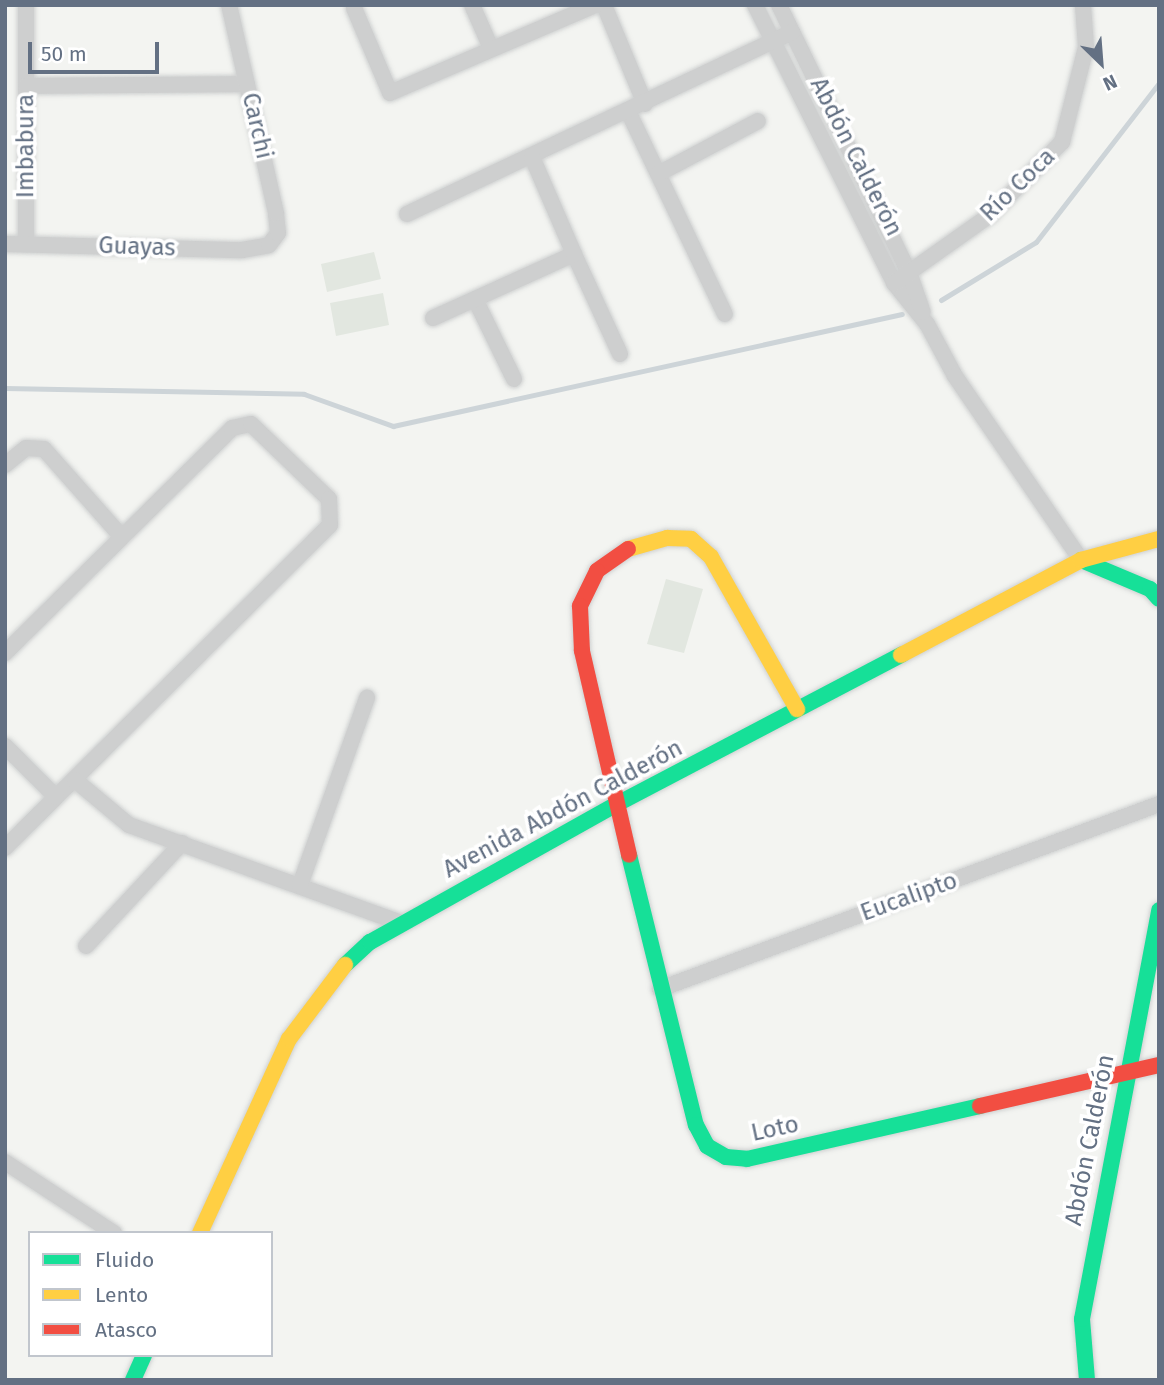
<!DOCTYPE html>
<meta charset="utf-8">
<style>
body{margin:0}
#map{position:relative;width:1164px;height:1385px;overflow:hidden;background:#f3f4f1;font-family:"Fira Sans",sans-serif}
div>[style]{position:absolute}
.green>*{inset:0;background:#e2e7e0}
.stream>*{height:5px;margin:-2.5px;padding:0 2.5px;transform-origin:2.5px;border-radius:2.5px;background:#cdd4d8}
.roads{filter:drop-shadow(0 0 2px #cfd1d1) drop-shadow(0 0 2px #cfd1d1)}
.street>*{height:16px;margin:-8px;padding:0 8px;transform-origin:8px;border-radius:8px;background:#cecfcf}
.fast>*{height:16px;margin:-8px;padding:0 8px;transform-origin:8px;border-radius:8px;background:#16e098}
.slow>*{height:16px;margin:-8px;padding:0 8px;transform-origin:8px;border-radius:8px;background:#ffcf43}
.jam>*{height:16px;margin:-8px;padding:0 8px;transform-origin:8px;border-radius:8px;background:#f24e42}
span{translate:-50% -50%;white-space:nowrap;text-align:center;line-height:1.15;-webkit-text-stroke:7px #fff;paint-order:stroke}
.street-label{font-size:24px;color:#637083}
.frame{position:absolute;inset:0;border:7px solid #637083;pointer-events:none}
.legend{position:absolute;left:28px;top:1231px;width:245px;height:126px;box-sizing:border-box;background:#fff;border:2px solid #c1c6cd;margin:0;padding:9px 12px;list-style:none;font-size:21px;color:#637083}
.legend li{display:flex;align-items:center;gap:14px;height:35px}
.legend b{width:35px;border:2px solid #c1c6cd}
.north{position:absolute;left:1066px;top:28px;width:70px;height:70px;-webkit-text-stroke:5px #fff;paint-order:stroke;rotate:155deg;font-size:19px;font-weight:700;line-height:28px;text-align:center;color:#637083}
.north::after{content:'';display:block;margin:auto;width:24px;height:32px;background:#637083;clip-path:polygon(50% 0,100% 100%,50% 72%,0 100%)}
.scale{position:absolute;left:28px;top:42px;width:131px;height:32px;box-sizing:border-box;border:4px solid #637083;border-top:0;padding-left:9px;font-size:21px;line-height:24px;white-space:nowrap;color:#637083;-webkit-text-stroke:5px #fff;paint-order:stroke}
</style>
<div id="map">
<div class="green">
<i style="clip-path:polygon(374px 252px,381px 279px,327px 292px,321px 264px)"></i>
<i style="clip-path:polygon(383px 293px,389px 325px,336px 336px,330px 303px)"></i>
<i style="clip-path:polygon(666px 579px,703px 589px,684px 653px,647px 644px)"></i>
</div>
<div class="stream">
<i style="left:941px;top:300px;width:111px;rotate:-31.4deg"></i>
<i style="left:1036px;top:242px;width:201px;rotate:-52.3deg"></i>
<i style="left:5px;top:388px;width:299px;rotate:1.1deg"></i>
<i style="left:304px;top:394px;width:95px;rotate:19.8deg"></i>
<i style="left:393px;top:426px;width:521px;rotate:-12.41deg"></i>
</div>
<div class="roads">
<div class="street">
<i style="left:26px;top:5px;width:239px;rotate:90deg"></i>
<i style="left:472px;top:5px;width:47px;rotate:66.2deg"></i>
<i style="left:604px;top:5px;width:107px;rotate:67.5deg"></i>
<i style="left:755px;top:5px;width:311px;rotate:63.4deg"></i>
<i style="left:894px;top:283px;width:53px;rotate:51.2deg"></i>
<i style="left:927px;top:324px;width:59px;rotate:61.7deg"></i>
<i style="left:955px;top:376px;width:223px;rotate:55.6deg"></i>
<i style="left:779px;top:5px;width:300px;rotate:64.1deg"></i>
<i style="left:910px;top:275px;width:39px;rotate:71deg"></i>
<i style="left:354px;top:8px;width:92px;rotate:67deg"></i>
<i style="left:390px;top:93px;width:223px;rotate:-23.2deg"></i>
<i style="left:26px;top:86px;width:221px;rotate:-0.5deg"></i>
<i style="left:628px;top:111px;width:225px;rotate:64.5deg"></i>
<i style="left:658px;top:174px;width:113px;rotate:-27.9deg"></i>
<i style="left:407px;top:214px;width:426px;rotate:-25.3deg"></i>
<i style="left:5px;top:244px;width:237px;rotate:1.5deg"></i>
<i style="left:242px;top:250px;width:27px;rotate:-10deg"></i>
<i style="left:269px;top:245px;width:15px;rotate:-53deg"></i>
<i style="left:278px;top:233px;width:20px;rotate:-96deg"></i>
<i style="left:276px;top:213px;width:213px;rotate:-102.7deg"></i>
<i style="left:574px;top:254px;width:110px;rotate:65.3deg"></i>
<i style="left:894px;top:283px;width:118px;rotate:-35.3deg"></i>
<i style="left:990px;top:215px;width:103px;rotate:-45.4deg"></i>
<i style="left:1062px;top:142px;width:98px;rotate:-75.8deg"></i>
<i style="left:1086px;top:47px;width:42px;rotate:-94.1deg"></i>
<i style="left:475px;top:299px;width:89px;rotate:64deg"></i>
<i style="left:433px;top:318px;width:155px;rotate:-24.4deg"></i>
<i style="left:574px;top:254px;width:106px;rotate:-113.4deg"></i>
<i style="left:5px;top:465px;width:27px;rotate:-39deg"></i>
<i style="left:26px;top:448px;width:18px;rotate:3deg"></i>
<i style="left:44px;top:449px;width:115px;rotate:48.5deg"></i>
<i style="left:5px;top:653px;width:320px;rotate:-44.7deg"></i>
<i style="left:232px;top:428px;width:19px;rotate:-12deg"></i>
<i style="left:251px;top:424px;width:108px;rotate:43.9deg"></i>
<i style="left:329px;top:499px;width:26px;rotate:88deg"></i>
<i style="left:330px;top:525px;width:458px;rotate:135.2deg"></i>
<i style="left:5px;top:746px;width:72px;rotate:45deg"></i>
<i style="left:75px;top:780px;width:70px;rotate:39.8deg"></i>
<i style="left:129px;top:825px;width:289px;rotate:19.8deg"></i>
<i style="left:300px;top:885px;width:199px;rotate:-70.3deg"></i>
<i style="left:86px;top:946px;width:141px;rotate:-47deg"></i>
<i style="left:660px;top:989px;width:532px;rotate:-20.34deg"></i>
<i style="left:5px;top:1162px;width:130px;rotate:33.1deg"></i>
</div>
<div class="fast">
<i style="left:1081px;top:560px;width:75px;rotate:22.8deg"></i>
<i style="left:1150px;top:589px;width:13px;rotate:48deg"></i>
<i style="left:629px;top:855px;width:278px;rotate:76.1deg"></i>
<i style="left:696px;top:1125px;width:24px;rotate:62deg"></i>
<i style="left:707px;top:1146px;width:22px;rotate:30deg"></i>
<i style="left:726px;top:1157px;width:21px;rotate:5deg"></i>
<i style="left:747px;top:1159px;width:239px;rotate:-12.8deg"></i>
<i style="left:345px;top:965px;width:34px;rotate:-43deg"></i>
<i style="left:370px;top:942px;width:283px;rotate:-29.2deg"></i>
<i style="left:617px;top:804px;width:321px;rotate:-27.7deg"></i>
<i style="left:133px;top:1380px;width:27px;rotate:-66deg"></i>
<i style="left:1087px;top:1380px;width:61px;rotate:-94.7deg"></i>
<i style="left:1082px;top:1319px;width:416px;rotate:-79.3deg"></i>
</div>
<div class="slow">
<i style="left:628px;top:549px;width:41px;rotate:-15.8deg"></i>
<i style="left:667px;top:538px;width:24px;rotate:2deg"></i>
<i style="left:691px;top:539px;width:27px;rotate:42deg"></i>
<i style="left:711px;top:557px;width:175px;rotate:60.5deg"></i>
<i style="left:901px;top:655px;width:204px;rotate:-27.8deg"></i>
<i style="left:1081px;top:560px;width:81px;rotate:-15.1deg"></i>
<i style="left:200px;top:1233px;width:213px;rotate:-65.4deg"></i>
<i style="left:289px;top:1039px;width:93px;rotate:-52.9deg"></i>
</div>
<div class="jam">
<i style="left:628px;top:549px;width:38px;rotate:145deg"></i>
<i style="left:597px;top:571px;width:39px;rotate:116deg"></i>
<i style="left:580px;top:606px;width:45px;rotate:87.5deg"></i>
<i style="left:582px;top:651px;width:209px;rotate:77deg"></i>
<i style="left:980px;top:1106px;width:184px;rotate:-12.9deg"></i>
</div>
</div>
<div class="street-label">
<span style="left:257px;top:126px;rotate:77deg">Carchi</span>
<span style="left:26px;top:146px;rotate:-90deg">Imbabura</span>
<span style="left:856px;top:157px;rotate:63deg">Abdón Calderón</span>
<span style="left:1018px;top:185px;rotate:-44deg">Río Coca</span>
<span style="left:137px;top:247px;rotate:2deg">Guayas</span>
<span style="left:563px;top:809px;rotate:-28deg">Avenida Abdón Calderón</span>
<span style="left:909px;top:897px;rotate:-20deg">Eucalipto</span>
<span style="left:775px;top:1129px;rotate:-12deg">Loto</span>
<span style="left:1090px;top:1140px;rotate:-79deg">Abdón Calderón</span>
</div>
<div class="frame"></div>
<ul class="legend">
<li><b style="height:9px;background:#16e098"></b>Fluido</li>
<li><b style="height:9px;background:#ffcf43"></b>Lento</li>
<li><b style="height:9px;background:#f24e42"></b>Atasco</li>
</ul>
<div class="north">N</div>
<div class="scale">50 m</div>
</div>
